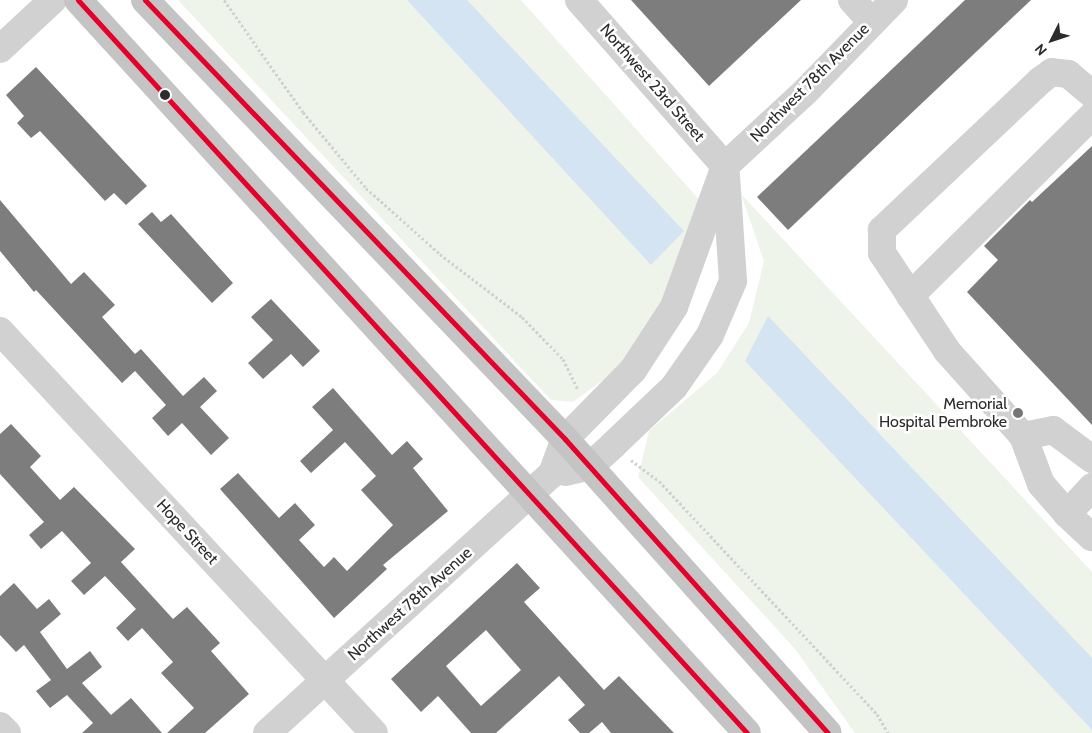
<!DOCTYPE html>
<style>
body{margin:0}
#map{position:relative;width:1092px;height:733px;overflow:hidden;background:#fff;font-family:Cabin,sans-serif}
div>[style]{position:absolute}
.green>*{inset:0;background:#eef4ea}
.water>*{inset:0;background:#d5e4f2}
.building>*{inset:0;background:#7d7d7d}
.path>*{height:3px;margin-top:-1.5px;transform-origin:0;background:repeating-linear-gradient(90deg,#d1d1d1 0 2.5px,transparent 0 5px)}
.minor>*{height:28px;margin:-14px;padding:0 14px;transform-origin:14px;border-radius:14px;background:#d1d1d1}
.major>*{height:28px;margin:-14px;padding:0 14px;transform-origin:14px;border-radius:14px;background:#c4c4c4}
.bus-1>*{height:5px;margin:-2.5px;padding:0 2.5px;transform-origin:2.5px;border-radius:2.5px;background:#e4002b}
.dots>*{width:14px;height:14px;translate:-50% -50%;box-sizing:border-box;border:2px solid #fff;border-radius:50%}
span{translate:-50% -50%;white-space:nowrap;text-align:center;line-height:1.15;-webkit-text-stroke:5px #fff;paint-order:stroke}
.street-label{font-size:16px;color:#2c2c2c}
.poi-label{font-size:16px;color:#2c2c2c}
.right{translate:-100% -50%;text-align:right}
.north{position:absolute;left:1027px;top:15px;width:50px;height:50px;-webkit-text-stroke:4px #fff;paint-order:stroke;rotate:229deg;font-size:14px;font-weight:700;line-height:20px;text-align:center;color:#2c2c2c}
.north::after{content:'';display:block;margin:auto;width:18px;height:22px;background:#2c2c2c;clip-path:polygon(50% 0,100% 100%,50% 72%,0 100%)}
</style>
<div id="map">
<div class="green">
<i style="clip-path:polygon(178px 0,521px 0,703px 204px,671px 292px,617px 370px,573px 402px,551px 400px)"></i>
<i style="clip-path:polygon(741px 194px,1092px 572px,1092px 733px,855px 733px,795px 649px,638px 477px,649px 431px,717px 373px,749px 323px,764px 261px)"></i>
</div>
<div class="water">
<i style="clip-path:polygon(407px 0,467px 0,684px 231px,651px 265px)"></i>
<i style="clip-path:polygon(768px 316px,1092px 658px,1092px 730px,745px 361px)"></i>
</div>
<div class="building">
<i style="clip-path:polygon(631px 0,801px 0,709px 86px)"></i>
<i style="clip-path:polygon(965px 0,1031px 0,788px 230px,757px 197px)"></i>
<i style="clip-path:polygon(36px 67px,147px 186px,126px 205px,114px 193px,105px 201px,40px 131px,31px 138px,17px 123px,24px 116px,6px 95px)"></i>
<i style="clip-path:polygon(1092px 146px,1092px 425px,967px 292px,998px 260px,984px 246px,1030px 200px,1032px 202px)"></i>
<i style="clip-path:polygon(0 200px,71px 284px,84px 272px,115px 305px,102px 317px,135px 354px,141px 349px,183px 396px,204px 377px,217px 391px,200px 407px,229px 438px,211px 455px,182px 423px,168px 436px,152px 418px,166px 405px,135px 371px,122px 383px,36px 290px,34px 292px,0 251px)"></i>
<i style="clip-path:polygon(152px 212px,161px 222px,171px 214px,233px 283px,212px 303px,138px 224px)"></i>
<i style="clip-path:polygon(271px 299px,320px 351px,303px 367px,291px 354px,263px 379px,248px 363px,273px 340px,251px 317px)"></i>
<i style="clip-path:polygon(333px 388px,392px 455px,407px 441px,423px 459px,413px 468px,448px 511px,383px 565px,387px 569px,334px 618px,220px 489px,238px 473px,279px 518px,295px 503px,315px 525px,299px 540px,324px 567px,334px 557px,347px 571px,393px 525px,361px 490px,376px 476px,345px 442px,311px 473px,300px 461px,333px 430px,312px 407px)"></i>
<i style="clip-path:polygon(11px 424px,41px 456px,30px 467px,60px 500px,74px 487px,135px 549px,121px 562px,173px 619px,187px 607px,220px 643px,211px 651px,249px 694px,205px 733px,167px 733px,194px 708px,161px 673px,173px 662px,142px 628px,128px 641px,116px 628px,136px 609px,105px 576px,84px 595px,71px 581px,91px 563px,62px 531px,41px 549px,29px 535px,44px 522px,0 474px,0 434px)"></i>
<i style="clip-path:polygon(evenodd,517px 563px,540px 588px,524px 602px,604px 690px,619px 676px,674px 733px,611px 733px,602px 722px,589px 733px,580px 733px,568px 720px,585px 705px,559px 676px,496px 733px,471px 733px,438px 696px,421px 712px,391px 679px,517px 563px,486px 630px,521px 670px,481px 706px,446px 666px,486px 630px)"></i>
<i style="clip-path:polygon(14px 583px,37px 609px,49px 599px,61px 614px,40px 632px,67px 669px,90px 651px,102px 667px,82px 683px,111px 715px,131px 698px,162px 733px,82px 733px,93px 723px,67px 695px,50px 708px,36px 691px,51px 680px,24px 645px,16px 652px,0 635px,0 596px)"></i>
</div>
<div class="path">
<i style="left:224px;top:0;width:137px;rotate:54.8deg"></i>
<i style="left:303px;top:112px;width:99px;rotate:50.3deg"></i>
<i style="left:366px;top:188px;width:99px;rotate:41.7deg"></i>
<i style="left:440px;top:254px;width:103px;rotate:37.5deg"></i>
<i style="left:522px;top:317px;width:59px;rotate:45.7deg"></i>
<i style="left:563px;top:359px;width:34px;rotate:64deg"></i>
<i style="left:631px;top:460px;width:35px;rotate:37deg"></i>
<i style="left:659px;top:481px;width:319px;rotate:46.9deg"></i>
<i style="left:877px;top:714px;width:22px;rotate:60deg"></i>
</div>
<div class="minor">
<i style="left:579px;top:0;width:221px;rotate:48.7deg"></i>
<i style="left:852px;top:0;width:28px;rotate:48deg"></i>
<i style="left:0;top:49px;width:72px;rotate:-42.8deg"></i>
<i style="left:1092px;top:94px;width:31px;rotate:-140deg"></i>
<i style="left:1068px;top:74px;width:16px;rotate:-173deg"></i>
<i style="left:1052px;top:72px;width:14px;rotate:144deg"></i>
<i style="left:1041px;top:80px;width:219px;rotate:136.7deg"></i>
<i style="left:882px;top:230px;width:23px;rotate:90deg"></i>
<i style="left:882px;top:253px;width:118px;rotate:56.4deg"></i>
<i style="left:947px;top:351px;width:114px;rotate:48.2deg"></i>
<i style="left:1023px;top:436px;width:51px;rotate:69.4deg"></i>
<i style="left:1041px;top:484px;width:40px;rotate:49deg"></i>
<i style="left:1067px;top:514px;width:34px;rotate:43deg"></i>
<i style="left:910px;top:296px;width:256px;rotate:-44.7deg"></i>
<i style="left:0;top:331px;width:549px;rotate:47.07deg"></i>
<i style="left:1023px;top:436px;width:31px;rotate:-11deg"></i>
<i style="left:1053px;top:430px;width:49px;rotate:36.6deg"></i>
<i style="left:565px;top:472px;width:26px;rotate:-13deg"></i>
<i style="left:590px;top:466px;width:31px;rotate:-42deg"></i>
<i style="left:613px;top:445px;width:84px;rotate:-43.6deg"></i>
<i style="left:674px;top:387px;width:63px;rotate:-55.3deg"></i>
<i style="left:710px;top:335px;width:59px;rotate:-66.9deg"></i>
<i style="left:733px;top:281px;width:106px;rotate:-93.8deg"></i>
<i style="left:1067px;top:514px;width:37px;rotate:-47deg"></i>
<i style="left:0;top:726px;width:10px;rotate:45deg"></i>
<i style="left:267px;top:733px;width:385px;rotate:-42.3deg"></i>
<i style="left:552px;top:474px;width:37px;rotate:-70deg"></i>
<i style="left:565px;top:439px;width:97px;rotate:-45.4deg"></i>
<i style="left:633px;top:370px;width:75px;rotate:-56.9deg"></i>
<i style="left:674px;top:307px;width:150px;rotate:-70.1deg"></i>
<i style="left:725px;top:166px;width:109px;rotate:-42.8deg"></i>
<i style="left:805px;top:92px;width:128px;rotate:-45.9deg"></i>
</div>
<div class="major">
<i style="left:78px;top:0;width:992px;rotate:47.61deg"></i>
<i style="left:145px;top:0;width:608px;rotate:46.27deg"></i>
<i style="left:565px;top:439px;width:394px;rotate:48.2deg"></i>
</div>
<div class="bus-1">
<i style="left:78px;top:0;width:992px;rotate:47.61deg"></i>
<i style="left:145px;top:0;width:608px;rotate:46.27deg"></i>
<i style="left:565px;top:439px;width:394px;rotate:48.2deg"></i>
</div>
<div class="dots">
<i style="left:165px;top:95px;background:#2c2c2c"></i>
<i style="left:1018px;top:413px;background:#767676"></i>
</div>
<div class="street-label">
<span style="left:652px;top:83px;rotate:49deg">Northwest 23rd Street</span>
<span style="left:810px;top:83px;rotate:-45deg">Northwest 78th Avenue</span>
<span style="left:187px;top:532px;rotate:47deg">Hope Street</span>
<span style="left:410px;top:604px;rotate:-42deg">Northwest 78th Avenue</span>
</div>
<div class="poi-label">
<span class="right" style="left:1007px;top:413px">Memorial<br>Hospital Pembroke</span>
</div>
<div class="north">N</div>
</div>
